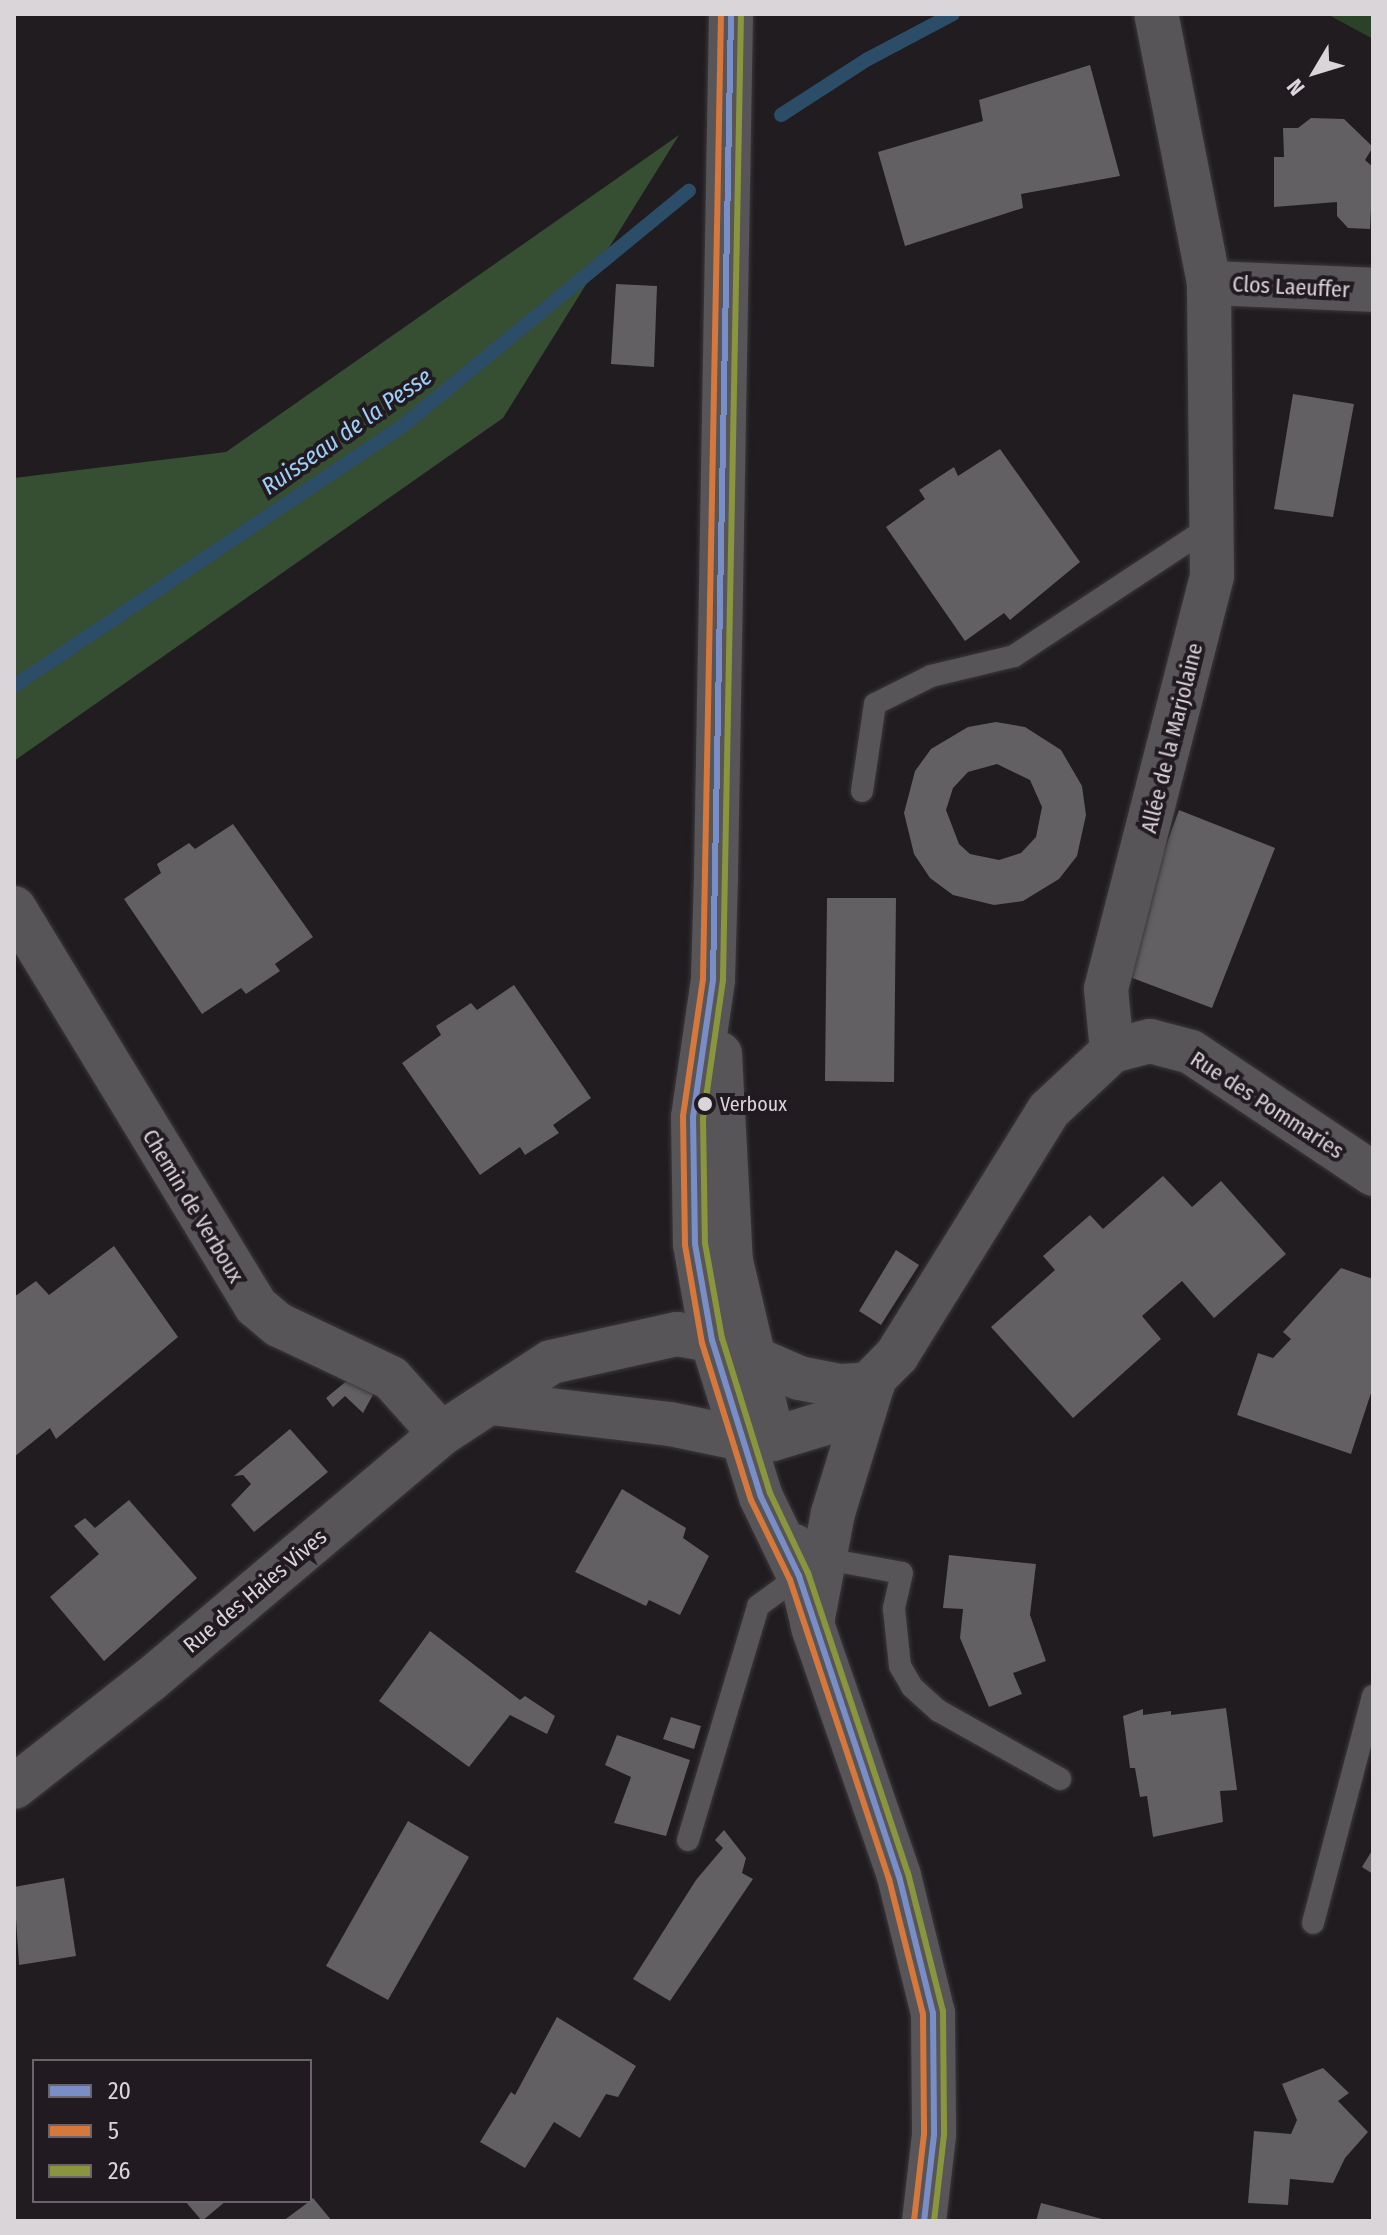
<!DOCTYPE html>
<meta charset="utf-8">
<style>
body{margin:0}
#map{position:relative;width:1387px;height:2235px;overflow:hidden;background:#201c20;font-family:"Fira Sans Condensed",sans-serif}
div>[style]{position:absolute}
.green>*{inset:0;background:#2a4227}
.forest>*{inset:0;background:#364f32}
.stream>*{height:14px;margin:-7px;padding:0 7px;transform-origin:7px;border-radius:7px;background:#2b4d67}
.building>*{inset:0;background:#626063}
.roads{filter:drop-shadow(0 0 2px #3b383b) drop-shadow(0 0 2px #3b383b)}
.lane>*{height:22px;margin:-11px;padding:0 11px;transform-origin:11px;border-radius:11px;background:#575557}
.street>*{height:44px;margin:-22px;padding:0 22px;transform-origin:22px;border-radius:22px;background:#575557}
.secondary>*{height:44px;margin:-22px;padding:0 22px;transform-origin:22px;border-radius:22px;background:#575557}
.bus-1>*{height:6px;margin:-3px;padding:0 3px;transform-origin:3px;border-radius:3px;background:#798ec7}
.bus-2>*{height:6px;margin:-3px;padding:0 3px;transform-origin:3px;border-radius:3px;background:#d6773c}
.bus-3>*{height:6px;margin:-3px;padding:0 3px;transform-origin:3px;border-radius:3px;background:#89963d}
.dots>*{width:22px;height:22px;translate:-50% -50%;box-sizing:border-box;border:4px solid #221a21;border-radius:50%}
span{translate:-50% -50%;white-space:nowrap;text-align:center;line-height:1.15;-webkit-text-stroke:8px #221a21;paint-order:stroke}
.bus-label{font-size:20px;color:#d9d5d9}
.left{translate:0 -50%;text-align:left}
.street-label{font-size:22px;color:#d9d5d9}
.water-label{font-size:24px;color:#9fd0f7;font-style:italic}
.frame{position:absolute;inset:0;border:16px solid #d9d5d9;pointer-events:none}
.legend{position:absolute;left:32px;top:2059px;width:280px;height:144px;box-sizing:border-box;background:#221a21;border:2px solid #6b656b;margin:0;padding:10px 14px;list-style:none;font-size:24px;color:#d9d5d9}
.legend li{display:flex;align-items:center;gap:16px;height:40px}
.legend b{width:40px;border:2px solid #6b656b}
.north{position:absolute;left:1275px;top:32px;width:80px;height:80px;-webkit-text-stroke:6px #221a21;paint-order:stroke;rotate:232deg;font-size:22px;font-weight:700;line-height:32px;text-align:center;color:#d9d5d9}
.north::after{content:'';display:block;margin:auto;width:28px;height:36px;background:#d9d5d9;clip-path:polygon(50% 0,100% 100%,50% 72%,0 100%)}
</style>
<div id="map">
<div class="green">
<i style="clip-path:polygon(1327px 14px,1373px 14px,1373px 39px)"></i>
</div>
<div class="forest">
<i style="clip-path:polygon(679px 135px,503px 418px,14px 761px,14px 478px,226px 452px)"></i>
</div>
<div class="stream">
<i style="left:781px;top:115px;width:103px;rotate:-32.8deg"></i>
<i style="left:868px;top:59px;width:96px;rotate:-27.9deg"></i>
<i style="left:14px;top:686px;width:464px;rotate:-33.8deg"></i>
<i style="left:400px;top:428px;width:374px;rotate:-39.4deg"></i>
</div>
<div class="building">
<i style="clip-path:polygon(1090px 65px,1120px 176px,1021px 194px,1023px 208px,905px 246px,878px 152px,983px 121px,979px 100px)"></i>
<i style="clip-path:polygon(1311px 118px,1344px 119px,1373px 147px,1365px 160px,1373px 167px,1370px 229px,1348px 228px,1337px 216px,1337px 202px,1274px 207px,1274px 157px,1284px 157px,1283px 128px,1298px 128px)"></i>
<i style="clip-path:polygon(616px 284px,657px 286px,654px 367px,611px 364px)"></i>
<i style="clip-path:polygon(1293px 394px,1354px 404px,1333px 517px,1274px 509px)"></i>
<i style="clip-path:polygon(1000px 449px,1080px 562px,1010px 620px,1004px 613px,965px 641px,886px 527px,925px 499px,919px 490px,954px 467px,958px 476px)"></i>
<i style="clip-path:polygon(evenodd,996px 722px,1025px 727px,1061px 750px,1082px 786px,1086px 815px,1077px 856px,1059px 879px,1023px 901px,994px 905px,953px 895px,930px 878px,914px 854px,904px 813px,915px 771px,931px 749px,968px 727px,996px 722px,997px 764px,1030px 780px,1042px 807px,1036px 837px,1021px 853px,999px 860px,970px 854px,959px 844px,946px 810px,953px 788px,968px 772px,997px 764px)"></i>
<i style="clip-path:polygon(1179px 810px,1275px 848px,1212px 1008px,1119px 973px)"></i>
<i style="clip-path:polygon(233px 824px,313px 937px,275px 964px,280px 971px,246px 994px,241px 988px,202px 1014px,124px 899px,161px 873px,157px 864px,189px 843px,195px 849px)"></i>
<i style="clip-path:polygon(827px 898px,896px 898px,894px 1082px,825px 1081px)"></i>
<i style="clip-path:polygon(514px 985px,591px 1098px,553px 1125px,559px 1133px,525px 1155px,520px 1147px,480px 1175px,402px 1063px,441px 1035px,436px 1026px,471px 1003px,477px 1010px)"></i>
<i style="clip-path:polygon(1163px 1176px,1192px 1207px,1221px 1181px,1286px 1254px,1214px 1318px,1182px 1281px,1142px 1316px,1161px 1339px,1073px 1418px,991px 1327px,1055px 1270px,1043px 1256px,1090px 1215px,1103px 1229px)"></i>
<i style="clip-path:polygon(114px 1246px,178px 1337px,56px 1439px,50px 1428px,14px 1457px,14px 1297px,36px 1281px,49px 1295px)"></i>
<i style="clip-path:polygon(896px 1250px,919px 1265px,881px 1325px,859px 1311px)"></i>
<i style="clip-path:polygon(1341px 1268px,1373px 1279px,1373px 1387px,1351px 1454px,1237px 1415px,1258px 1353px,1273px 1358px,1291px 1339px,1283px 1332px)"></i>
<i style="clip-path:polygon(349px 1379px,375px 1391px,363px 1413px,345px 1396px,333px 1407px,326px 1398px)"></i>
<i style="clip-path:polygon(290px 1429px,328px 1472px,254px 1532px,231px 1505px,251px 1484px,243px 1475px,234px 1476px)"></i>
<i style="clip-path:polygon(622px 1489px,686px 1528px,683px 1538px,709px 1556px,680px 1615px,649px 1600px,646px 1606px,575px 1572px)"></i>
<i style="clip-path:polygon(129px 1500px,197px 1578px,104px 1661px,50px 1597px,99px 1554px,74px 1526px,85px 1518px,95px 1528px)"></i>
<i style="clip-path:polygon(949px 1555px,1036px 1564px,1030px 1615px,1046px 1661px,1013px 1673px,1022px 1694px,989px 1707px,960px 1638px,963px 1609px,943px 1608px)"></i>
<i style="clip-path:polygon(430px 1631px,520px 1700px,525px 1696px,555px 1716px,547px 1734px,510px 1715px,469px 1767px,379px 1701px)"></i>
<i style="clip-path:polygon(1226px 1708px,1237px 1790px,1220px 1791px,1223px 1822px,1153px 1837px,1147px 1796px,1140px 1797px,1135px 1768px,1130px 1768px,1123px 1716px,1143px 1709px,1143px 1715px,1171px 1711px,1171px 1715px)"></i>
<i style="clip-path:polygon(671px 1717px,701px 1726px,694px 1749px,663px 1739px)"></i>
<i style="clip-path:polygon(617px 1735px,690px 1760px,666px 1836px,614px 1823px,631px 1777px,605px 1765px)"></i>
<i style="clip-path:polygon(408px 1821px,469px 1857px,388px 2000px,326px 1966px)"></i>
<i style="clip-path:polygon(724px 1830px,746px 1858px,742px 1873px,753px 1879px,670px 2001px,633px 1979px,696px 1880px,723px 1848px,715px 1840px)"></i>
<i style="clip-path:polygon(1373px 1849px,1373px 1874px,1362px 1867px)"></i>
<i style="clip-path:polygon(64px 1878px,76px 1956px,19px 1965px,14px 1887px)"></i>
<i style="clip-path:polygon(557px 2017px,636px 2066px,618px 2097px,606px 2094px,580px 2138px,554px 2122px,525px 2168px,480px 2142px,511px 2092px,515px 2095px)"></i>
<i style="clip-path:polygon(1323px 2068px,1349px 2093px,1338px 2101px,1368px 2132px,1345px 2158px,1333px 2183px,1290px 2179px,1288px 2205px,1248px 2203px,1254px 2131px,1291px 2134px,1297px 2120px,1282px 2084px)"></i>
<i style="clip-path:polygon(313px 2198px,332px 2221px,283px 2221px,310px 2201px)"></i>
<i style="clip-path:polygon(185px 2201px,226px 2201px,202px 2221px)"></i>
<i style="clip-path:polygon(1041px 2203px,1106px 2220px,1106px 2221px,1036px 2221px)"></i>
</div>
<div class="roads">
<div class="lane">
<i style="left:862px;top:791px;width:88px;rotate:-81.5deg"></i>
<i style="left:875px;top:704px;width:63px;rotate:-26.6deg"></i>
<i style="left:931px;top:676px;width:85px;rotate:-13.5deg"></i>
<i style="left:1014px;top:656px;width:236px;rotate:-33.4deg"></i>
<i style="left:826px;top:1559px;width:77px;rotate:10.4deg"></i>
<i style="left:902px;top:1573px;width:37px;rotate:103deg"></i>
<i style="left:894px;top:1609px;width:57px;rotate:84deg"></i>
<i style="left:900px;top:1666px;width:24px;rotate:60deg"></i>
<i style="left:912px;top:1687px;width:36px;rotate:42deg"></i>
<i style="left:939px;top:1711px;width:139px;rotate:29.3deg"></i>
<i style="left:688px;top:1840px;width:244px;rotate:-73.3deg"></i>
<i style="left:758px;top:1606px;width:51px;rotate:-36.2deg"></i>
<i style="left:1313px;top:1923px;width:235px;rotate:-75.2deg"></i>
</div>
<div class="street">
<i style="left:1209px;top:283px;width:164px;rotate:2.4deg"></i>
<i style="left:14px;top:908px;width:466px;rotate:58.7deg"></i>
<i style="left:256px;top:1306px;width:30px;rotate:40deg"></i>
<i style="left:279px;top:1325px;width:124px;rotate:25.3deg"></i>
<i style="left:391px;top:1378px;width:75px;rotate:48.2deg"></i>
<i style="left:1112px;top:1051px;width:62px;rotate:-95.5deg"></i>
<i style="left:1106px;top:989px;width:426px;rotate:-75.6deg"></i>
<i style="left:1212px;top:576px;width:293px;rotate:-90.6deg"></i>
<i style="left:1209px;top:283px;width:274px;rotate:-101.1deg"></i>
<i style="left:491px;top:1403px;width:180px;rotate:6.7deg"></i>
<i style="left:670px;top:1424px;width:75px;rotate:11.6deg"></i>
<i style="left:743px;top:1439px;width:30px"></i>
<i style="left:773px;top:1439px;width:62px;rotate:-17deg"></i>
<i style="left:832px;top:1421px;width:93px;rotate:-45.4deg"></i>
<i style="left:897px;top:1355px;width:288px;rotate:-58.2deg"></i>
<i style="left:1049px;top:1110px;width:86px;rotate:-43.1deg"></i>
<i style="left:1112px;top:1051px;width:39px;rotate:-15deg"></i>
<i style="left:1150px;top:1041px;width:42px;rotate:15deg"></i>
<i style="left:1191px;top:1052px;width:219px;rotate:33.8deg"></i>
<i style="left:812px;top:1623px;width:112px;rotate:-79.2deg"></i>
<i style="left:833px;top:1513px;width:133px;rotate:-72.9deg"></i>
<i style="left:14px;top:1787px;width:173px;rotate:-38.2deg"></i>
<i style="left:150px;top:1680px;width:381px;rotate:-40.2deg"></i>
<i style="left:441px;top:1434px;width:131px;rotate:-33.2deg"></i>
<i style="left:551px;top:1362px;width:129px;rotate:-12.5deg"></i>
<i style="left:677px;top:1334px;width:36px;rotate:10deg"></i>
<i style="left:712px;top:1340px;width:95px;rotate:23.6deg"></i>
<i style="left:799px;top:1378px;width:42px;rotate:11deg"></i>
<i style="left:840px;top:1386px;width:33px;rotate:-3deg"></i>
</div>
<div class="secondary">
<i style="left:731px;top:14px;width:863px;rotate:91deg"></i>
<i style="left:716px;top:877px;width:103px;rotate:91.7deg"></i>
<i style="left:713px;top:980px;width:138px;rotate:98.3deg"></i>
<i style="left:693px;top:1117px;width:127px;rotate:89.1deg"></i>
<i style="left:695px;top:1244px;width:97px;rotate:80deg"></i>
<i style="left:712px;top:1340px;width:164px;rotate:72.7deg"></i>
<i style="left:761px;top:1497px;width:88px;rotate:64.3deg"></i>
<i style="left:720px;top:1054px;width:207px;rotate:87deg"></i>
<i style="left:731px;top:1261px;width:176px;rotate:76.8deg"></i>
<i style="left:794px;top:1546px;width:86px;rotate:76.6deg"></i>
<i style="left:814px;top:1630px;width:260px;rotate:70.9deg"></i>
<i style="left:899px;top:1876px;width:141px;rotate:76.1deg"></i>
<i style="left:933px;top:2013px;width:122px;rotate:89.5deg"></i>
<i style="left:934px;top:2135px;width:87px;rotate:96.6deg"></i>
</div>
</div>
<div class="bus-1">
<i style="left:731px;top:14px;width:966px;rotate:91.07deg"></i>
<i style="left:713px;top:980px;width:138px;rotate:98.3deg"></i>
<i style="left:693px;top:1117px;width:127px;rotate:89.1deg"></i>
<i style="left:695px;top:1244px;width:97px;rotate:80deg"></i>
<i style="left:712px;top:1340px;width:164px;rotate:72.7deg"></i>
<i style="left:761px;top:1497px;width:88px;rotate:64.3deg"></i>
<i style="left:799px;top:1576px;width:316px;rotate:71.6deg"></i>
<i style="left:899px;top:1876px;width:141px;rotate:76.1deg"></i>
<i style="left:933px;top:2013px;width:122px;rotate:89.5deg"></i>
<i style="left:934px;top:2135px;width:87px;rotate:96.6deg"></i>
</div>
<div class="bus-2">
<i style="left:721px;top:14px;width:965px;rotate:91.07deg"></i>
<i style="left:703px;top:979px;width:138px;rotate:98.3deg"></i>
<i style="left:683px;top:1116px;width:129px;rotate:89.1deg"></i>
<i style="left:685px;top:1245px;width:99px;rotate:80.2deg"></i>
<i style="left:702px;top:1343px;width:164px;rotate:72.7deg"></i>
<i style="left:751px;top:1500px;width:89px;rotate:64deg"></i>
<i style="left:790px;top:1580px;width:315px;rotate:71.7deg"></i>
<i style="left:889px;top:1879px;width:139px;rotate:75.9deg"></i>
<i style="left:923px;top:2014px;width:120px;rotate:89.5deg"></i>
<i style="left:924px;top:2134px;width:87px;rotate:96.6deg"></i>
</div>
<div class="bus-3">
<i style="left:741px;top:14px;width:966px;rotate:91.07deg"></i>
<i style="left:723px;top:980px;width:139px;rotate:98.2deg"></i>
<i style="left:703px;top:1118px;width:125px;rotate:89.1deg"></i>
<i style="left:705px;top:1243px;width:97px;rotate:79.9deg"></i>
<i style="left:722px;top:1338px;width:162px;rotate:72.8deg"></i>
<i style="left:770px;top:1493px;width:89px;rotate:64.6deg"></i>
<i style="left:808px;top:1573px;width:316px;rotate:71.6deg"></i>
<i style="left:908px;top:1873px;width:142px;rotate:75.8deg"></i>
<i style="left:943px;top:2011px;width:124px;rotate:89.5deg"></i>
<i style="left:944px;top:2135px;width:87px;rotate:96.6deg"></i>
</div>
<div class="dots">
<i style="left:705px;top:1104px;background:#d9d5d9"></i>
</div>
<div class="bus-label">
<span class="left" style="left:720px;top:1104px">Verboux</span>
</div>
<div class="street-label">
<span style="left:1291px;top:287px;rotate:3deg">Clos Laeuffer</span>
<span style="left:1172px;top:738px;rotate:-76deg">Allée de la Marjolaine</span>
<span style="left:1267px;top:1105px;rotate:33deg">Rue des Pommaries</span>
<span style="left:193px;top:1206px;rotate:59deg">Chemin de Verboux</span>
<span style="left:255px;top:1591px;rotate:-40deg">Rue des Haies Vives</span>
</div>
<div class="water-label">
<span style="left:347px;top:432px;rotate:-35deg">Ruisseau de la Pesse</span>
</div>
<div class="frame"></div>
<ul class="legend">
<li><b style="height:10px;background:#798ec7"></b>20</li>
<li><b style="height:10px;background:#d6773c"></b>5</li>
<li><b style="height:10px;background:#89963d"></b>26</li>
</ul>
<div class="north">N</div>
</div>
